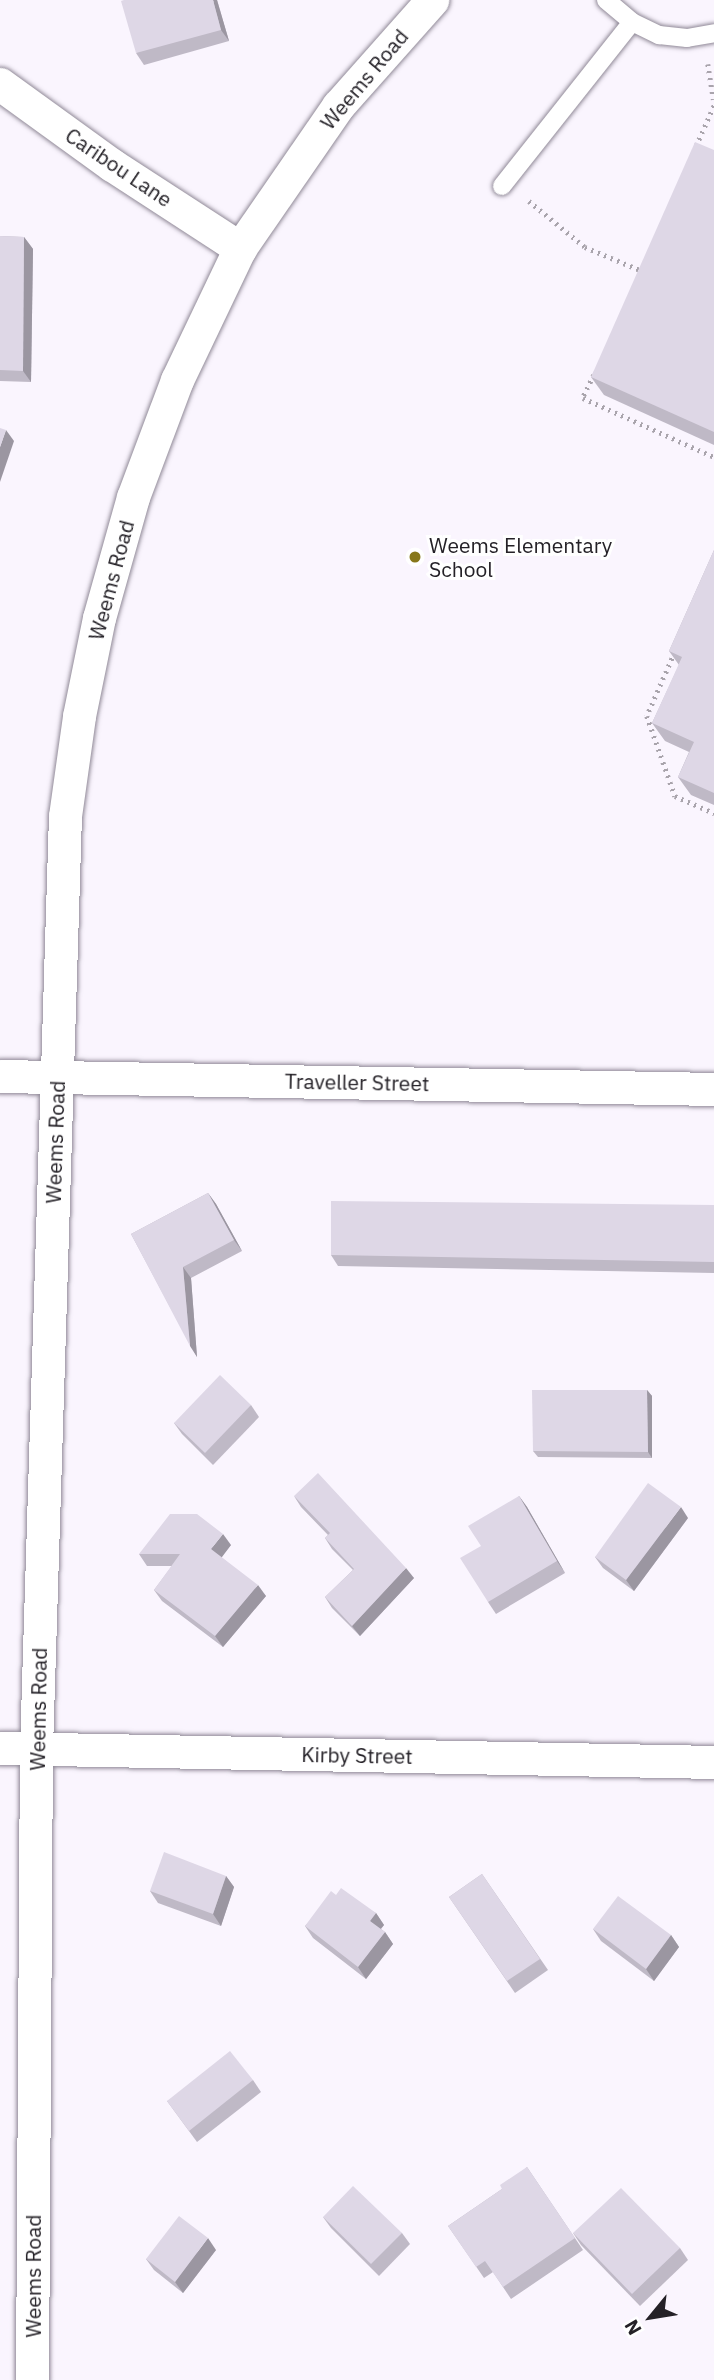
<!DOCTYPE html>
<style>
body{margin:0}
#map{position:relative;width:714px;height:2380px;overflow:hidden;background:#faf5fe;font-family:"IBM Plex Sans",sans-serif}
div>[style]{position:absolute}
.path>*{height:4.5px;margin-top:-2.25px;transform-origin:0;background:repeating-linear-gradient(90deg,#a9a4ac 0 2px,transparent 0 7px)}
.roads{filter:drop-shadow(0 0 2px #908997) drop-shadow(0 0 2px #908997)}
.lane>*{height:18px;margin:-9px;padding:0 9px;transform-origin:9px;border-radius:9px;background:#fff}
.street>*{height:33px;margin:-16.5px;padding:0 16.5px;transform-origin:16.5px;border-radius:16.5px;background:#fff}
.wall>*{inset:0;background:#bfb9c6}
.shaded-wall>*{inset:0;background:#9b96a1}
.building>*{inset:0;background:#ded7e6}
.dots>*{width:19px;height:19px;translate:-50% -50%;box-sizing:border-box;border:4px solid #fff;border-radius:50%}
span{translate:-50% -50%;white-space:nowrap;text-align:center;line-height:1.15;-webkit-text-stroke:6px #fff;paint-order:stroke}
.street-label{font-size:21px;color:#242127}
.poi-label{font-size:21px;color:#242127}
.left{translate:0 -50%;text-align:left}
.north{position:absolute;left:616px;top:2282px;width:70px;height:70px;-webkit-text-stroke:5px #fff;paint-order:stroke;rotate:240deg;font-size:19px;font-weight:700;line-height:28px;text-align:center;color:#242127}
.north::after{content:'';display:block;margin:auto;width:24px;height:32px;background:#242127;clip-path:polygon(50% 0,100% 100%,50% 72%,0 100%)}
</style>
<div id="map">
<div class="path">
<i style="left:708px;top:64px;width:36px;rotate:81deg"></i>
<i style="left:696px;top:146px;width:45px;rotate:-66.3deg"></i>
<i style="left:529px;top:201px;width:72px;rotate:39.4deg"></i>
<i style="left:585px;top:247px;width:60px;rotate:22.7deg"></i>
<i style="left:594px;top:375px;width:25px;rotate:116deg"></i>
<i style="left:583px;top:398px;width:144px;rotate:24.2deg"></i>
<i style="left:675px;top:652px;width:70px;rotate:113.6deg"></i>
<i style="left:647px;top:716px;width:85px;rotate:70.7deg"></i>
<i style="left:675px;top:796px;width:43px;rotate:23.6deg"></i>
</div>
<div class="roads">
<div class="lane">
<i style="left:606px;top:0;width:34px;rotate:40deg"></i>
<i style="left:632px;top:22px;width:30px;rotate:26deg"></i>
<i style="left:659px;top:35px;width:28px;rotate:6deg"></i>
<i style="left:687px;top:38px;width:27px;rotate:-10deg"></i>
<i style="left:502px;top:186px;width:209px;rotate:-51.6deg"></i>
</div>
<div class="street">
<i style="left:0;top:84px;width:138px;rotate:35.9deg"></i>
<i style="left:112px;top:165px;width:153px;rotate:33deg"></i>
<i style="left:0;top:1076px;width:714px;rotate:1.04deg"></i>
<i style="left:0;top:1748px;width:714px;rotate:1.12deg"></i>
<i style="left:32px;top:2380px;width:632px;rotate:-89.64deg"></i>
<i style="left:36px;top:1748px;width:932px;rotate:-88.22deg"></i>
<i style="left:65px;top:816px;width:101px;rotate:-82deg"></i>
<i style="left:79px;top:716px;width:100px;rotate:-78.5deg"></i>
<i style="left:99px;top:618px;width:126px;rotate:-74.3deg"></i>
<i style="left:133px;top:497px;width:125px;rotate:-69.4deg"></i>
<i style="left:177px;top:380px;width:146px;rotate:-64.5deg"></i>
<i style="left:240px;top:248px;width:173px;rotate:-55.4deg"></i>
<i style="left:338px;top:106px;width:142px;rotate:-48.4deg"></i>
</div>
</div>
<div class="wall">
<i style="clip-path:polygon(217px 0,229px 41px,144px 65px,136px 53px)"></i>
<i style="clip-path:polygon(714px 150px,714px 445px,604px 395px,591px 377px)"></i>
<i style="clip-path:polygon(0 236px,24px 237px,33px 249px,31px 382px,0 381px)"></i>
<i style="clip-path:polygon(714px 550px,714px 805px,691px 795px,678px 777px,689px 752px,665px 741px,652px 723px,679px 665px,669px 651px)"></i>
<i style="clip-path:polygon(208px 1193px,216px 1204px,242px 1251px,191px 1278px,197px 1357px,131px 1234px)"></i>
<i style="clip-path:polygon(714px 1205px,714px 1273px,338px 1266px,331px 1255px)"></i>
<i style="clip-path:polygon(647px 1390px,652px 1396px,652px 1458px,538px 1457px,533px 1451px)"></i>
<i style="clip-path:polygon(251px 1405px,259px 1417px,213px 1465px,182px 1434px,174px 1423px)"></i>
<i style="clip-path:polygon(294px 1496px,414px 1578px,360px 1636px,332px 1608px,325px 1597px,353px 1570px,332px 1549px,325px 1538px,328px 1535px,301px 1507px)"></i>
<i style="clip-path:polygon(519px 1496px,527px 1507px,565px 1573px,496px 1614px,488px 1602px,481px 1546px)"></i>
<i style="clip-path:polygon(688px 1518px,634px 1591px,603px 1568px,595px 1557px)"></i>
<i style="clip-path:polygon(231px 1545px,221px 1557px,266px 1596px,223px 1647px,162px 1601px,154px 1590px,172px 1566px,147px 1566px,139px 1554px)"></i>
<i style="clip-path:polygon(482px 1874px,548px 1970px,515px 1993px,449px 1897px)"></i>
<i style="clip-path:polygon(226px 1876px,234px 1887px,221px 1926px,158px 1903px,150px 1891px)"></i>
<i style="clip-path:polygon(336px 1895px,376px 1913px,384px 1925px,381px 1929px,385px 1932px,393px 1944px,366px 1979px,313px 1938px,305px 1926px)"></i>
<i style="clip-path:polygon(593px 1929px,671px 1935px,679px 1947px,654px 1981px,601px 1941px)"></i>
<i style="clip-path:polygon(253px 2080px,261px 2092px,197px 2142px,167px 2101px)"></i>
<i style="clip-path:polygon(527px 2167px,583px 2250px,511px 2299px,493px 2272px,484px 2278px,448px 2226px,502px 2189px)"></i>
<i style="clip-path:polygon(323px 2217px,402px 2233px,410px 2244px,379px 2276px,331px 2228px)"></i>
<i style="clip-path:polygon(573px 2233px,680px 2248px,688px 2260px,640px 2306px,581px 2245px)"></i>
<i style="clip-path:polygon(216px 2250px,183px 2293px,154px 2270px,146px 2259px)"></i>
</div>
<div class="shaded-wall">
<i style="clip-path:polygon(213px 0,217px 0,229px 41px,221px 30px)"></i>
<i style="clip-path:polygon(24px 237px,33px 249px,31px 382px,23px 371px)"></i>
<i style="clip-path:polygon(6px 430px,14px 441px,0 482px,0 447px)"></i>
<i style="clip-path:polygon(208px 1193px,216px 1204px,242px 1251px,234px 1240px)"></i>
<i style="clip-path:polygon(183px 1267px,191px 1278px,197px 1357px,190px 1346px)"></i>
<i style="clip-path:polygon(647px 1390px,652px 1396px,652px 1458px,648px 1452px)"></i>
<i style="clip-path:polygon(519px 1496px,527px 1507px,565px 1573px,557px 1561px)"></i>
<i style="clip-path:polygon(681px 1507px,688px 1518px,634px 1591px,626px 1580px)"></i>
<i style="clip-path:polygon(223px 1534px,231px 1545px,219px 1561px,211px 1549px)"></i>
<i style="clip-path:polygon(406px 1568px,414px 1578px,360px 1636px,352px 1626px)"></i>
<i style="clip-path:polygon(258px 1585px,266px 1596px,223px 1647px,215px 1636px)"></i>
<i style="clip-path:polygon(226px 1876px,234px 1887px,221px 1926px,213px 1914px)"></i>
<i style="clip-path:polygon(376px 1913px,384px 1925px,378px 1932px,370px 1921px)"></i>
<i style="clip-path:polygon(385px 1932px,393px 1944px,366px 1979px,358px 1967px)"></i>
<i style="clip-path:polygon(671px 1935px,679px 1947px,654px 1981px,646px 1969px)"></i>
<i style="clip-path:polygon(208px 2238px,216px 2250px,183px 2293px,175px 2282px)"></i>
</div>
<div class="building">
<i style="clip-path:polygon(124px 0,213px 0,221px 30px,136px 53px,121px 1px)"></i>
<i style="clip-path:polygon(695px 142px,714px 150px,714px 432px,591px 377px)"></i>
<i style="clip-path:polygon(0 236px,24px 237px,23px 371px,0 370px)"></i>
<i style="clip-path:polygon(0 428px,6px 430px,0 447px)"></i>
<i style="clip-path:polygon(714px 550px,714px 793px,678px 777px,694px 742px,652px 723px,682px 657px,669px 651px)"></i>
<i style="clip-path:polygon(208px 1193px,234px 1240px,183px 1267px,190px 1346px,131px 1234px)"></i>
<i style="clip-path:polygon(331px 1201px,714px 1205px,714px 1262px,331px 1255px)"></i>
<i style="clip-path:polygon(220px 1375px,251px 1405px,205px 1453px,174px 1423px)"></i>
<i style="clip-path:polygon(532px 1390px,647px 1390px,648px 1452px,533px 1451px)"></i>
<i style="clip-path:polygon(318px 1473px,406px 1568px,352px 1626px,325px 1597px,354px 1569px,325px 1538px,330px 1533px,294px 1496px)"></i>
<i style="clip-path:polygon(648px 1483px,681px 1507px,626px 1580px,595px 1557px)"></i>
<i style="clip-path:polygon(519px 1496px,557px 1561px,488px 1602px,460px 1558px,481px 1546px,468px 1526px)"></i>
<i style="clip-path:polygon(170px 1514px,197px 1514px,223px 1534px,211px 1549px,258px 1585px,215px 1636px,154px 1590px,180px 1554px,139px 1554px)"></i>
<i style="clip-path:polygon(164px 1852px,226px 1876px,213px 1914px,150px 1891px)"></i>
<i style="clip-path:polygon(482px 1874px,540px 1959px,507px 1981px,449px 1897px)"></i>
<i style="clip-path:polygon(341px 1888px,376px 1913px,370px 1921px,385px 1932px,358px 1967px,305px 1926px,331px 1891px,336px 1895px)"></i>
<i style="clip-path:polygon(618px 1896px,671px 1935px,646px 1969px,593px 1929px)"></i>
<i style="clip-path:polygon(230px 2051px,253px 2080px,189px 2131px,167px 2101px)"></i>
<i style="clip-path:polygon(527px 2167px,575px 2238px,503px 2287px,485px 2261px,476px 2267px,448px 2226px,502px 2189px,500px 2185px)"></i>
<i style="clip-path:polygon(353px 2186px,402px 2233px,371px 2264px,323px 2217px)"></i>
<i style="clip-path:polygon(621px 2188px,680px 2248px,632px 2294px,573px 2233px)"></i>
<i style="clip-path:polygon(179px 2216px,208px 2238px,175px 2282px,146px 2259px)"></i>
</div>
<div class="dots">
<i style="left:415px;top:557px;background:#87771a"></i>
</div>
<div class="street-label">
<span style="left:364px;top:79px;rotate:-50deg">Weems Road</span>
<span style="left:119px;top:167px;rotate:34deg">Caribou Lane</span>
<span style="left:111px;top:580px;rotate:-75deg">Weems Road</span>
<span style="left:357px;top:1082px;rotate:1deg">Traveller Street</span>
<span style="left:55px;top:1142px;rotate:-88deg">Weems Road</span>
<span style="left:38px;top:1709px;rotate:-89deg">Weems Road</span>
<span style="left:357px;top:1755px;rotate:1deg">Kirby Street</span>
<span style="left:33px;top:2276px;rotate:-90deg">Weems Road</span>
</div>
<div class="poi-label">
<span class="left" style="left:429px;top:557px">Weems Elementary<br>School</span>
</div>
<div class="north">N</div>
</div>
